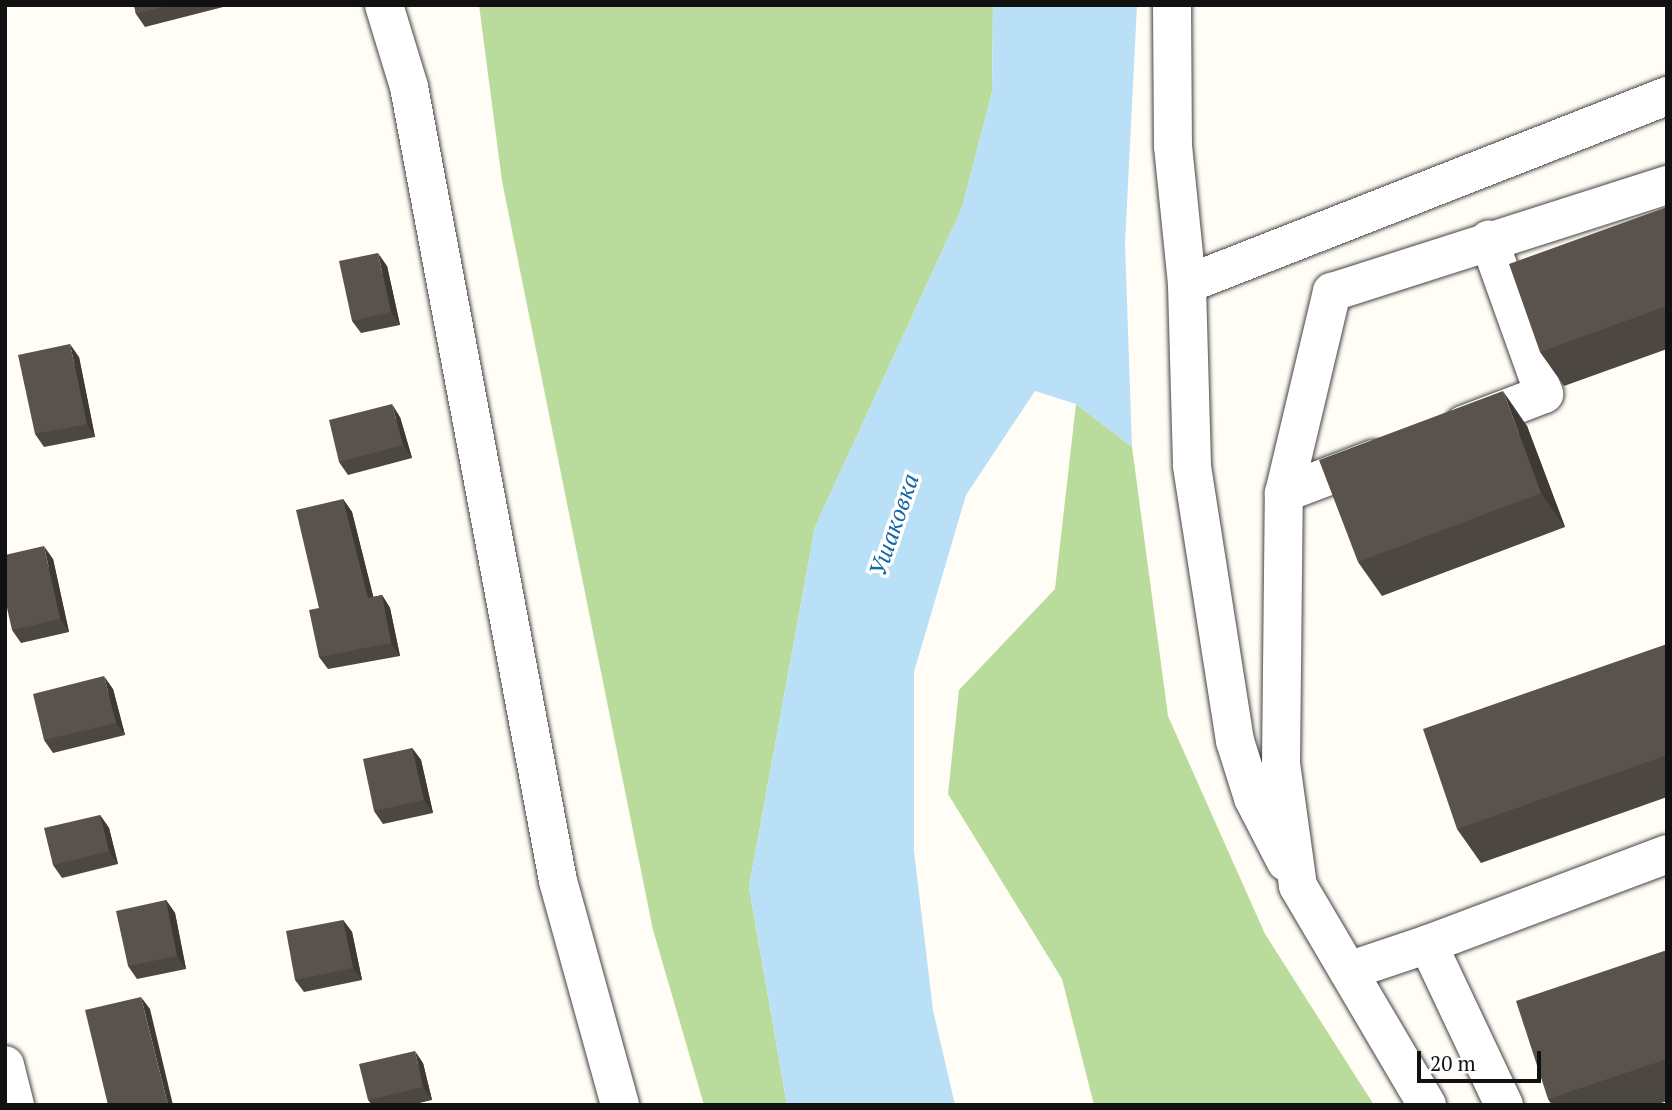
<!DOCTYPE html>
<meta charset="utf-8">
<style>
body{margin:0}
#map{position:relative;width:1672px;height:1110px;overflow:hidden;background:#fffdf5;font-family:"PT Serif",serif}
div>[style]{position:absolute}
.forest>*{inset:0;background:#b9dc9c}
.water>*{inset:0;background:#b9e0f7}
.roads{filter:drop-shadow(0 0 2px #444) drop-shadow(0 0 2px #444)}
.minor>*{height:38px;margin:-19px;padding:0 19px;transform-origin:19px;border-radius:19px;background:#fff}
.wall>*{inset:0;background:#4d4742}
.shaded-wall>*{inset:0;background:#3f3936}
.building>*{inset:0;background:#5a524d}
span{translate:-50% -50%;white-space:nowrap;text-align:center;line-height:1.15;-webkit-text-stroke:7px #fff;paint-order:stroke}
.water-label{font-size:24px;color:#1768a6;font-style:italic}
.frame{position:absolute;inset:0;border:7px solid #111;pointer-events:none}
.scale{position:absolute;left:1417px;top:1051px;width:124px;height:32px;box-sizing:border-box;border:4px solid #111;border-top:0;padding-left:9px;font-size:21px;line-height:24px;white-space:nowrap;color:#111;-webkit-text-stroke:5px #fff;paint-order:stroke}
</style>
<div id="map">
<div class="forest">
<i style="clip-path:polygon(479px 5px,993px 5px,992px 92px,962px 208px,815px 527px,749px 887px,787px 1105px,704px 1105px,653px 930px,502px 181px)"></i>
<i style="clip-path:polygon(1076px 404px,1132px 447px,1168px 716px,1265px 934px,1374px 1105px,1094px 1105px,1062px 979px,948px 794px,959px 690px,1055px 589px)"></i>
</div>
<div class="water">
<i style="clip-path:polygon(993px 5px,1137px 5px,1125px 244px,1132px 447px,1076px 404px,1035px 391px,966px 495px,914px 672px,914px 851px,933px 1010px,955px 1105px,787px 1105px,749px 887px,815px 527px,962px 208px,992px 92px)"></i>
</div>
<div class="roads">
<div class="minor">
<i style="left:384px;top:5px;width:86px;rotate:73deg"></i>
<i style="left:409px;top:87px;width:808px;rotate:79.37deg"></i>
<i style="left:558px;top:881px;width:232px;rotate:74.5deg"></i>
<i style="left:1172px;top:5px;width:141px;rotate:89.6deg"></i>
<i style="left:1173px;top:146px;width:139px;rotate:84.2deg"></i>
<i style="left:1463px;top:425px;width:87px;rotate:-20.9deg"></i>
<i style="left:1544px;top:394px;width:164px;rotate:-109.7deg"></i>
<i style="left:1284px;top:493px;width:96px;rotate:-20.7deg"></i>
<i style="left:1286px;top:862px;width:72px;rotate:-117.3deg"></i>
<i style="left:1253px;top:798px;width:60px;rotate:-107.5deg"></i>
<i style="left:1235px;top:741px;width:279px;rotate:-98.9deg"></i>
<i style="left:1192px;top:465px;width:181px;rotate:-91.6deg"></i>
<i style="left:1187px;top:284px;width:516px;rotate:-21.39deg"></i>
<i style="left:1348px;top:971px;width:84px;rotate:-18.6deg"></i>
<i style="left:5px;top:1065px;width:41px;rotate:76deg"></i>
<i style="left:1427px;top:1105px;width:254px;rotate:-120.5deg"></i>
<i style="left:1298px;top:886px;width:123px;rotate:-97.9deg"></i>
<i style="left:1281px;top:764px;width:271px;rotate:-89.4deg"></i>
<i style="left:1284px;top:493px;width:207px;rotate:-76.6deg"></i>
<i style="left:1332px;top:292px;width:352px;rotate:-17.7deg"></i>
<i style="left:1504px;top:1105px;width:178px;rotate:-115.3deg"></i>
<i style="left:1428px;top:944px;width:255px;rotate:-20.6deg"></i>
</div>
</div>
<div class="wall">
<i style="clip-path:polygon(134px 5px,231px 5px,145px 27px,136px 14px)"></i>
<i style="clip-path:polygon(1667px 207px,1667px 349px,1564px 386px,1540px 352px)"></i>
<i style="clip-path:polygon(387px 266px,400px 325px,361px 333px,352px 321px)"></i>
<i style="clip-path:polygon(79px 357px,95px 437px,44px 447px,35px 434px)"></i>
<i style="clip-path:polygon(400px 417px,412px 458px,348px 475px,339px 462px)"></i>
<i style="clip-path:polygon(1527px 426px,1565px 527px,1382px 596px,1358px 562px)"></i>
<i style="clip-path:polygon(343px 499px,352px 512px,373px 597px,382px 595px,390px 608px,400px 656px,328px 669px,319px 657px,319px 608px)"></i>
<i style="clip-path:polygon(53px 559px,69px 632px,21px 643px,12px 630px)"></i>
<i style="clip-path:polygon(1667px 644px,1667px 797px,1481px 863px,1457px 829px)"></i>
<i style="clip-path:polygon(113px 689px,125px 735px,53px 753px,44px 740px)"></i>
<i style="clip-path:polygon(412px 748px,421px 760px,433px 813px,383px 824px,374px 811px)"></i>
<i style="clip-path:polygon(100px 815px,109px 828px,118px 864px,62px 878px,53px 865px)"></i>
<i style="clip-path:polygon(166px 900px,175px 913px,186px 969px,137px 979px,128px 966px)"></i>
<i style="clip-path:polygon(343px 920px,352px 932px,362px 980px,304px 992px,295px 980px)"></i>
<i style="clip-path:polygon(1667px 950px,1667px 1101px,1656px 1105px,1552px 1105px,1548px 1099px)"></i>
<i style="clip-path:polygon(423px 1063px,432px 1100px,411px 1105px,372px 1105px,368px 1100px)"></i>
</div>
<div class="shaded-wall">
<i style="clip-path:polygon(378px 253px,387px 266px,400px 325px,391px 312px)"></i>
<i style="clip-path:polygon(70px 344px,79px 357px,95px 437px,87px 424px)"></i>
<i style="clip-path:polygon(1503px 391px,1527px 426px,1565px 527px,1541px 493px)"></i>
<i style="clip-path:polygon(392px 404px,400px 417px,412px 458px,403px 445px)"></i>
<i style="clip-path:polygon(343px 499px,352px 512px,377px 611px,368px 598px)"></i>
<i style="clip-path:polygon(44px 546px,53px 559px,69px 632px,60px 619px)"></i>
<i style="clip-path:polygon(382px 595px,390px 608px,400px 656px,391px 643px)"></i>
<i style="clip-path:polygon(104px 676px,113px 689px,125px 735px,116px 723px)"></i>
<i style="clip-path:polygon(412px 748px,421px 760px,433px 813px,424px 800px)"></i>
<i style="clip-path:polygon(100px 815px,109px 828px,118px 864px,109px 851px)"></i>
<i style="clip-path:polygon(166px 900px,175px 913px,186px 969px,177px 956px)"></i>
<i style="clip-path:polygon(343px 920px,352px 932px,362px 980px,353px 968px)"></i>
<i style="clip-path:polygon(141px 997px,150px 1009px,173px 1105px,168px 1105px)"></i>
<i style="clip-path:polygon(415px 1051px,423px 1063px,432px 1100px,423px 1087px)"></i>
</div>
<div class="building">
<i style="clip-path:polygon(134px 5px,171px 5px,136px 14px)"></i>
<i style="clip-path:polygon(1667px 207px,1667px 306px,1540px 352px,1509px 264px)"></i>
<i style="clip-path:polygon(378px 253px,391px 312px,352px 321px,339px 261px)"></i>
<i style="clip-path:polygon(70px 344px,87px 424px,35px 434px,18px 355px)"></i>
<i style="clip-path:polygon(1503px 391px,1541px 493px,1358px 562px,1319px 460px)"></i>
<i style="clip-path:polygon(392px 404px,403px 445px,339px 462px,329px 420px)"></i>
<i style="clip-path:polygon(343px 499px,368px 598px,382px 595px,391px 643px,319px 657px,309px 610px,319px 608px,296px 510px)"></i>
<i style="clip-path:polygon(44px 546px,60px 619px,12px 630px,5px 599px,5px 555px)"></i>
<i style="clip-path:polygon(1667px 644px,1667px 755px,1457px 829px,1423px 729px)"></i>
<i style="clip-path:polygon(104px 676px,116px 723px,44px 740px,33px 694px)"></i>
<i style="clip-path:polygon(412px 748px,424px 800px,374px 811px,363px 759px)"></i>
<i style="clip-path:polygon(100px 815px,109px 851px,53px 865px,44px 828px)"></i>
<i style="clip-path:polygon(166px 900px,177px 956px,128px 966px,116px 911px)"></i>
<i style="clip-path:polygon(343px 920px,353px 968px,295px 980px,286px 931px)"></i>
<i style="clip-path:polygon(1667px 950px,1667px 1059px,1548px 1099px,1516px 1001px)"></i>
<i style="clip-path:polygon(141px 997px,168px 1105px,108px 1105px,85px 1010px)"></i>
<i style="clip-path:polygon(415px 1051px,423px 1087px,368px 1100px,359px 1064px)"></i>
</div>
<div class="water-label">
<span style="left:894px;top:525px;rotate:-71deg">Ушаковка</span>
</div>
<div class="frame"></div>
<div class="scale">20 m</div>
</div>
